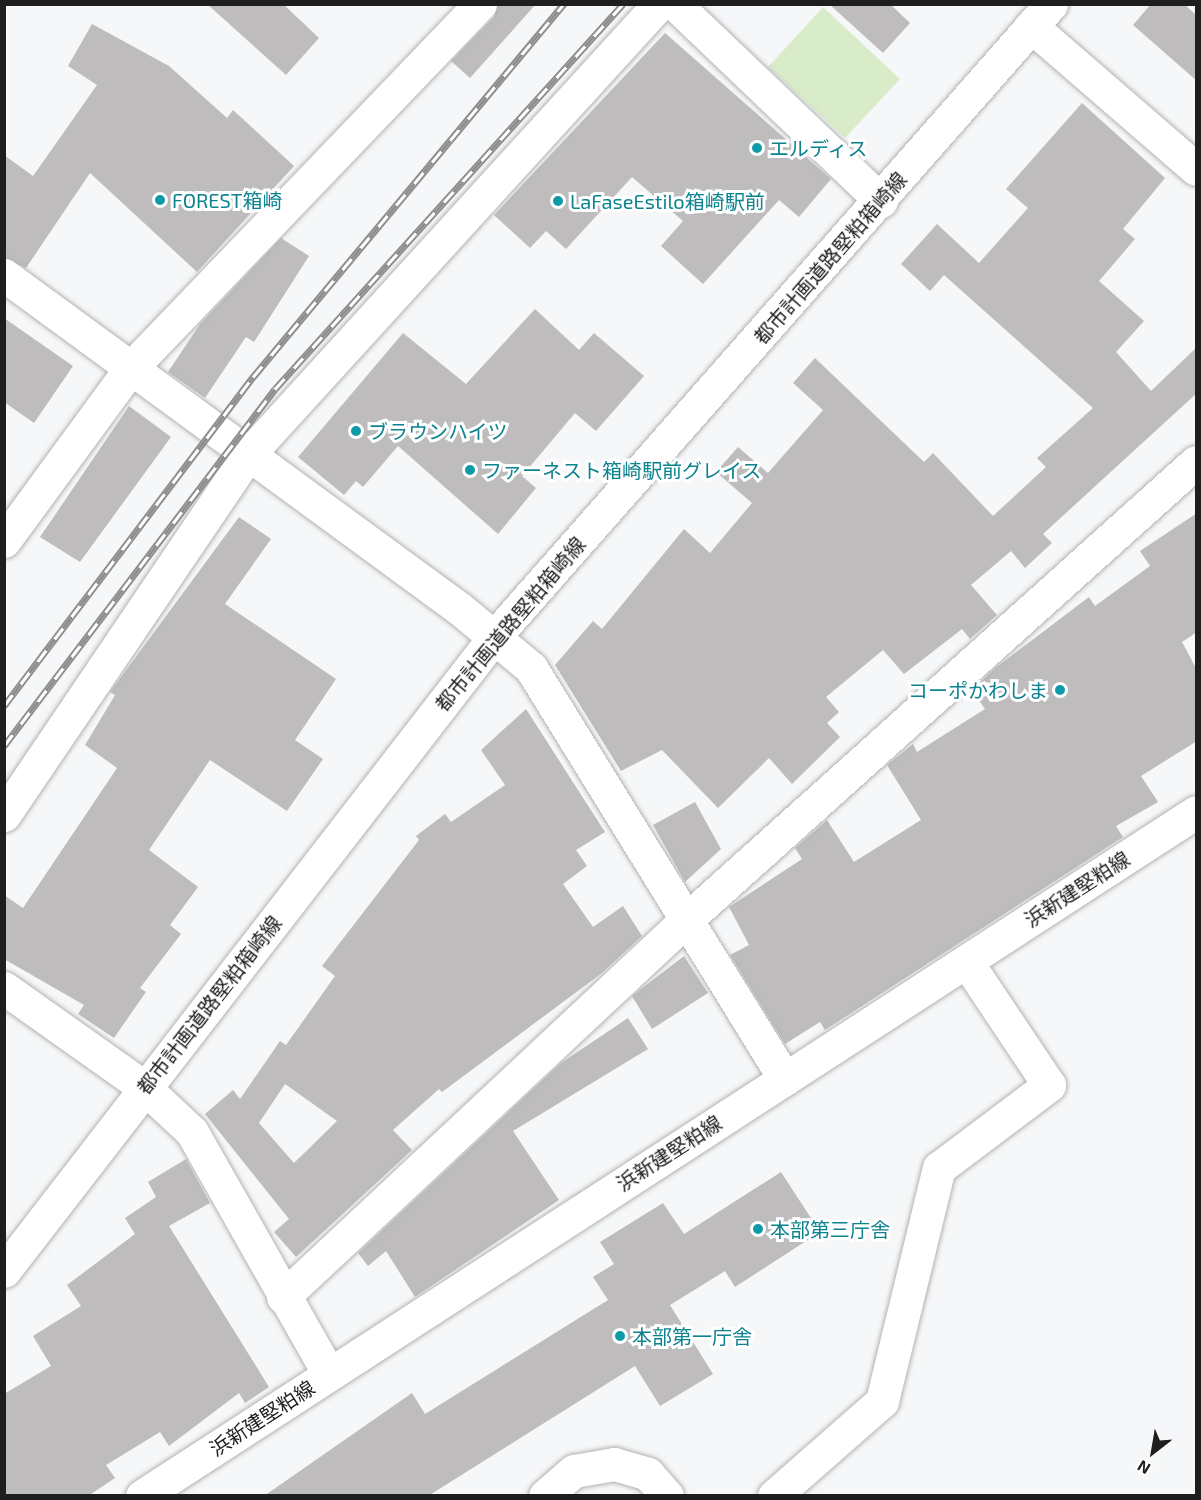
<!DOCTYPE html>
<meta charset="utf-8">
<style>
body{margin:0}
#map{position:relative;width:1201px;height:1500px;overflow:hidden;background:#f6f7f8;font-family:"Exo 2","Noto Sans JP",sans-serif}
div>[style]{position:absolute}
.green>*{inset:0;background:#d9ecca}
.building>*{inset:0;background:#bebcbc}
.roads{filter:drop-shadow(0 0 2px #b2b3b4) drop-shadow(0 0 2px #b2b3b4)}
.minor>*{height:33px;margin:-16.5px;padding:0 16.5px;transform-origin:16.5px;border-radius:16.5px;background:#fff}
.major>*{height:33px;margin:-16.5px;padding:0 16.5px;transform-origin:16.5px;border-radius:16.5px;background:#fff}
.rail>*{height:7px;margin-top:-3.5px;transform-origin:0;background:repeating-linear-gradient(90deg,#fff 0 14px,#8d8e8f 0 28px);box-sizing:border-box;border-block:2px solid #8d8e8f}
.dots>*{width:16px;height:16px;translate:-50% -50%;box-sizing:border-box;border:3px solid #fff;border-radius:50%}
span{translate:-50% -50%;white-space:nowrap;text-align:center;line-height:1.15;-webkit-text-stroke:6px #fff;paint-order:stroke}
.culture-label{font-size:20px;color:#0d838f}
.left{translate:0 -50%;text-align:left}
.right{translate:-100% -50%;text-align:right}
.street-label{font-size:20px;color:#1e1e1f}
.frame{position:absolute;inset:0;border:6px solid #1e1e1f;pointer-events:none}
.north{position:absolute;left:1123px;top:1422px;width:60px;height:60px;-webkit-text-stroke:4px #fff;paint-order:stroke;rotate:211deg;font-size:16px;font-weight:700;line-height:24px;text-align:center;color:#1e1e1f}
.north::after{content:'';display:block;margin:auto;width:21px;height:27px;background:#1e1e1f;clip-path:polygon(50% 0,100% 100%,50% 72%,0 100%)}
</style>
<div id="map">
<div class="green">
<i style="clip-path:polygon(823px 7px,900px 79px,845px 138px,768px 67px)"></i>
</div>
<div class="building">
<i style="clip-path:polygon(207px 4px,283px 4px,319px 38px,286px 75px)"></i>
<i style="clip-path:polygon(498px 4px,536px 4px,470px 78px,451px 61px,494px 17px)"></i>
<i style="clip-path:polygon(829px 4px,890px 4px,910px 23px,883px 53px)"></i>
<i style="clip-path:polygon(1151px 4px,1184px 4px,1197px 16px,1197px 81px,1133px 25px)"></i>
<i style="clip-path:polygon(92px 24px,169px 66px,227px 118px,233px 110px,294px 166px,197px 272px,90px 173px,26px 268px,4px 257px,4px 155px,33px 176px,97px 85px,68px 66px)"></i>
<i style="clip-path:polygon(665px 33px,831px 179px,799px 217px,779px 200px,703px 284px,661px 246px,683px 221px,632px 177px,566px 249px,546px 231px,530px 248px,494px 215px)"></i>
<i style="clip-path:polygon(1082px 103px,1165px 178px,1123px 229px,1135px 239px,1099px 281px,1144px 321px,1116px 352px,1151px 391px,1197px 347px,1197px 393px,1043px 534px,1052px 543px,1025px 568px,1011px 551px,971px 585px,997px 615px,970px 639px,962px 629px,904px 674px,883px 650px,826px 697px,839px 712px,827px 723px,840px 737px,792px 784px,769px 758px,718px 808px,662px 750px,621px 771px,555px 665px,593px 621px,602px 629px,684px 529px,710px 553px,752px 503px,716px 472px,738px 447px,768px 473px,823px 410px,793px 383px,815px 358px,924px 462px,933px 453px,993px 516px,1046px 467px,1037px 458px,1093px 408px,944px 275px,930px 291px,901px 264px,937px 224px,979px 263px,1028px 208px,1006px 189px)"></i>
<i style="clip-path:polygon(281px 238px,309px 256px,254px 342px,246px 337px,205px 398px,168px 372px,200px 324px)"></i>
<i style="clip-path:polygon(535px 309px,579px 350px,594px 333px,644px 376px,596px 431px,575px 413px,522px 476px,536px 488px,498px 534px,398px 446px,363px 487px,356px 481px,344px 495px,298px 457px,403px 333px,466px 384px)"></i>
<i style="clip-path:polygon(4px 318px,73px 366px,34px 423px,4px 402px)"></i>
<i style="clip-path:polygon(129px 406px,171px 437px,80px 562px,40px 537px)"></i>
<i style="clip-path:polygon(1197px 513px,1197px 632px,1182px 642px,1197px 670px,1197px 741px,1141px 776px,1158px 802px,1116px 826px,1123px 837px,825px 1030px,820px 1022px,785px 1044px,730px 955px,749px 945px,729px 907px,802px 859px,795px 848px,827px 820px,854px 862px,921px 820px,887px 765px,913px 744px,917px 752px,985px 709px,972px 690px,995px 668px,1089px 597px,1095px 606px,1150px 566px,1140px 551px)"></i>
<i style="clip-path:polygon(239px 517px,271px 539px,225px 604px,336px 679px,295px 740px,323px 759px,287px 811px,210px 760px,149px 850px,198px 887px,170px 925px,181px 934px,140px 988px,146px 992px,114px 1038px,78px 1014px,84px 1005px,4px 959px,4px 895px,23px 908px,117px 768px,85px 745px,115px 695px,110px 692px)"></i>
<i style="clip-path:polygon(evenodd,526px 709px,605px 832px,576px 850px,587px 866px,563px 884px,593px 927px,623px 906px,642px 936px,602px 973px,442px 1092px,439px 1089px,393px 1130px,412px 1150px,296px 1257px,274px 1232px,289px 1219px,205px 1114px,233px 1090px,240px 1099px,280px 1041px,286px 1045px,335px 976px,322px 966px,419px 840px,416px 836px,445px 814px,451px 822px,505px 785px,481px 750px,526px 709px,285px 1084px,337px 1121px,294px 1163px,259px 1123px,285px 1084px)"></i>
<i style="clip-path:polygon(695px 802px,721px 849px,685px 882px,653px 825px)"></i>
<i style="clip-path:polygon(684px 956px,708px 993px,652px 1029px,632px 996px)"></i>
<i style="clip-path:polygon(628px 1018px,648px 1049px,513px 1131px,559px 1200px,415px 1297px,386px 1251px,368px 1266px,358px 1253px,561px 1063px)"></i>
<i style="clip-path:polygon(186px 1159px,210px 1203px,169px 1226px,269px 1387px,245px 1403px,239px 1393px,169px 1446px,160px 1432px,106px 1465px,115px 1478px,88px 1496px,4px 1496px,4px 1394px,51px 1366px,33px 1336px,81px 1306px,67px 1285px,135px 1234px,125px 1218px,156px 1197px,148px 1182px)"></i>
<i style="clip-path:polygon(781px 1172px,820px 1232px,735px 1287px,725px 1271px,670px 1305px,713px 1374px,660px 1406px,635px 1366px,428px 1496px,264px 1496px,412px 1393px,425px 1414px,608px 1300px,593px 1277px,614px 1264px,600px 1242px,663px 1203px,684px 1234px)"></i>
</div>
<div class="roads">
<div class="minor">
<i style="left:675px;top:4px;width:285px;rotate:43.7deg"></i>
<i style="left:1031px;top:26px;width:218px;rotate:40.9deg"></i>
<i style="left:4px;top:275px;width:565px;rotate:36.22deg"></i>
<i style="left:460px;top:609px;width:92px;rotate:39.7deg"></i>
<i style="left:531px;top:668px;width:483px;rotate:58.3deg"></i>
<i style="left:4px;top:541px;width:212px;rotate:-53.8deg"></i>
<i style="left:129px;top:370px;width:507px;rotate:-46.2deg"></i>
<i style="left:4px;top:815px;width:435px;rotate:-55.9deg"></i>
<i style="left:248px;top:455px;width:610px;rotate:-47.66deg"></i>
<i style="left:4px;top:988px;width:173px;rotate:35.3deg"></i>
<i style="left:145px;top:1088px;width:64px;rotate:43.1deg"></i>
<i style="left:192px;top:1132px;width:278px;rotate:60.5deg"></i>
<i style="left:4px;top:1271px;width:803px;rotate:-52.29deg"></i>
<i style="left:495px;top:636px;width:842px;rotate:-48.66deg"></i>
<i style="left:283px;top:1297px;width:552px;rotate:-43.09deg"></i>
<i style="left:686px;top:920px;width:685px;rotate:-41.93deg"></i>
<i style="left:545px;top:1496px;width:38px;rotate:-41deg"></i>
<i style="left:574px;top:1471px;width:41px;rotate:-9.9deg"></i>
<i style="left:614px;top:1464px;width:35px;rotate:16deg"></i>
<i style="left:648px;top:1474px;width:29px;rotate:49deg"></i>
<i style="left:774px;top:1496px;width:144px;rotate:-41.3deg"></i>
<i style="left:882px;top:1401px;width:240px;rotate:-76.3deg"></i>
<i style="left:939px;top:1168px;width:138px;rotate:-37deg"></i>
<i style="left:1049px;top:1085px;width:149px;rotate:-123.8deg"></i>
</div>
<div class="major">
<i style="left:142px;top:1496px;width:1256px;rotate:-32.98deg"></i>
</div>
</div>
<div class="rail">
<i style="left:4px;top:706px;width:413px;rotate:-52.9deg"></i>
<i style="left:253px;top:377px;width:486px;rotate:-50.2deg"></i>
<i style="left:4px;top:746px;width:448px;rotate:-52.8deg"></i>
<i style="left:275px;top:389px;width:519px;rotate:-47.89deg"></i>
</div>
<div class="dots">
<i style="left:757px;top:148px;background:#0f9aa8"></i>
<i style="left:160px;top:200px;background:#0f9aa8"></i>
<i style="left:558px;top:201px;background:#0f9aa8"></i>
<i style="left:356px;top:431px;background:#0f9aa8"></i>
<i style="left:470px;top:470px;background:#0f9aa8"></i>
<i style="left:1060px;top:690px;background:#0f9aa8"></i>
<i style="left:758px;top:1229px;background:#0f9aa8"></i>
<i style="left:620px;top:1336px;background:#0f9aa8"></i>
</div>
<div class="culture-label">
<span class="left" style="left:769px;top:148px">エルディス</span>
<span class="left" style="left:172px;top:200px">FOREST箱崎</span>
<span class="left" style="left:570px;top:201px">LaFaseEstilo箱崎駅前</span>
<span class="left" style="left:368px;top:431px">ブラウンハイツ</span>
<span class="left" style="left:482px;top:470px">ファーネスト箱崎駅前グレイス</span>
<span class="right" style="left:1048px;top:690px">コーポかわしま</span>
<span class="left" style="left:770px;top:1229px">本部第三庁舎</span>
<span class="left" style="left:632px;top:1336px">本部第一庁舎</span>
</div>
<div class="street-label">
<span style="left:830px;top:258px;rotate:-49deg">都市計画道路堅粕箱崎線</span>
<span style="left:510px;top:624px;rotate:-50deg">都市計画道路堅粕箱崎線</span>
<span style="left:1077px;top:889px;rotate:-33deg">浜新建堅粕線</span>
<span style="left:209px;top:1005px;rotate:-52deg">都市計画道路堅粕箱崎線</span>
<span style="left:669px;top:1153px;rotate:-33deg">浜新建堅粕線</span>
<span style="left:262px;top:1418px;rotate:-33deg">浜新建堅粕線</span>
</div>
<div class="frame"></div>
<div class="north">N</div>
</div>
